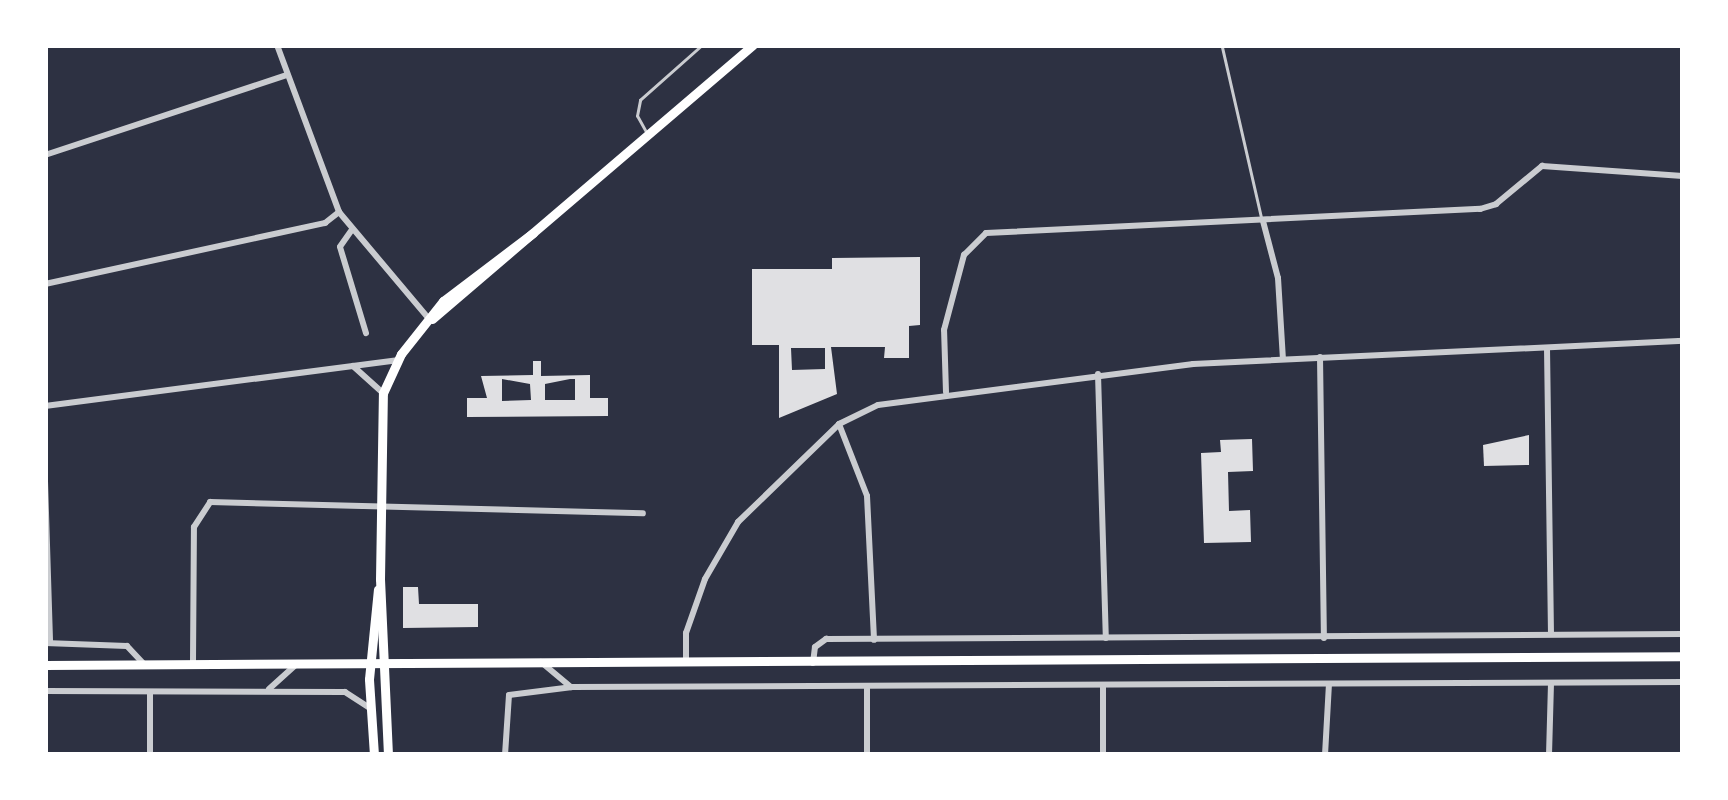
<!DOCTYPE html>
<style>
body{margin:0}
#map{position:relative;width:1728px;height:800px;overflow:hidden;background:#2d3142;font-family:Signika,sans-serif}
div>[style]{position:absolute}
.building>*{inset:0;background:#e0e0e3}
.service>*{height:2.5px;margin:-1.25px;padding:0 1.25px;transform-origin:1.25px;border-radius:1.25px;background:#caccd0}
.minor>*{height:6px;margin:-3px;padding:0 3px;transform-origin:3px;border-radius:3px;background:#caccd0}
.secondary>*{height:9px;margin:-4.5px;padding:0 4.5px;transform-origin:4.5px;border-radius:4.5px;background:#fff}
.primary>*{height:9px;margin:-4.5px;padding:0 4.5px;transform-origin:4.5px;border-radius:4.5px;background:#fff}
span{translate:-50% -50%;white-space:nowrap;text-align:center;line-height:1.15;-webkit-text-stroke:8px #fff;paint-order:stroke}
.frame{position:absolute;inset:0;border:48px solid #fff;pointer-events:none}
</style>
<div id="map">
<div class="building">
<i style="clip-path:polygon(evenodd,920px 257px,920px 325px,909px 326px,909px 358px,884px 358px,885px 347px,831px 347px,837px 394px,779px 418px,779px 345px,752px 345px,752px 269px,832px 269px,832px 258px,920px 257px,791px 348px,825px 348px,825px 369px,792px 370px,791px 348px)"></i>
<i style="clip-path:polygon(evenodd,533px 361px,541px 361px,541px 376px,590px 375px,590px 398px,608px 398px,608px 416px,467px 417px,467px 398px,487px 398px,481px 376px,533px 375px,533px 361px,502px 379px,530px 384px,531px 400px,502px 401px,502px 379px,533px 361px,570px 379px,575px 379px,575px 400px,545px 400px,545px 384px,570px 379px)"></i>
<i style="clip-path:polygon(1529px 435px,1529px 465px,1484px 466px,1483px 445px)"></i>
<i style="clip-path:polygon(1252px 439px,1253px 471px,1228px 472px,1229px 511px,1250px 510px,1251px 542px,1204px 543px,1201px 453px,1221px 452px,1220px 440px)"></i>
<i style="clip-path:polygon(403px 587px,418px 587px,419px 604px,478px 604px,478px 627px,403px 628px)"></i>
</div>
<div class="service">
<i style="left:1222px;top:45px;width:179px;rotate:77.1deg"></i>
<i style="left:646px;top:132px;width:18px;rotate:-119deg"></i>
<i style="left:637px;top:116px;width:16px;rotate:-79deg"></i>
<i style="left:640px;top:100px;width:83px;rotate:-41.6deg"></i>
</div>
<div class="minor">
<i style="left:277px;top:45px;width:178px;rotate:69.6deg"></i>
<i style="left:339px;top:212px;width:140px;rotate:49.9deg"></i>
<i style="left:45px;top:155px;width:255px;rotate:-18.3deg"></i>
<i style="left:1263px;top:221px;width:59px;rotate:75.3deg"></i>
<i style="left:1278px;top:278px;width:81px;rotate:86.5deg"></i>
<i style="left:351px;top:231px;width:19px;rotate:125deg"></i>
<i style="left:340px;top:247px;width:90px;rotate:73.2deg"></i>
<i style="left:45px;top:284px;width:287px;rotate:-12.3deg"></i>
<i style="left:325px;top:223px;width:18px;rotate:-38deg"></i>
<i style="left:1547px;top:348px;width:286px;rotate:89.2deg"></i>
<i style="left:1320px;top:357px;width:281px;rotate:89.2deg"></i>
<i style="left:353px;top:366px;width:40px;rotate:42deg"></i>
<i style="left:1098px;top:374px;width:264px;rotate:88.3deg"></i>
<i style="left:946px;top:392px;width:62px;rotate:-91.8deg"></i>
<i style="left:944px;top:330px;width:78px;rotate:-75.1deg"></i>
<i style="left:964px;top:255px;width:31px;rotate:-45deg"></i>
<i style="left:986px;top:233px;width:495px;rotate:-2.8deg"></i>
<i style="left:1480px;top:209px;width:17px;rotate:-17deg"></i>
<i style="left:1496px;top:204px;width:60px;rotate:-39.6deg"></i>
<i style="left:1542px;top:166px;width:141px;rotate:4.1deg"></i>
<i style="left:45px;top:406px;width:355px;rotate:-7.4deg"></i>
<i style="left:839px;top:424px;width:77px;rotate:68.7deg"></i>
<i style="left:867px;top:496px;width:144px;rotate:87.2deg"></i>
<i style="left:45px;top:481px;width:162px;rotate:88.2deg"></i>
<i style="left:45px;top:643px;width:82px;rotate:2.1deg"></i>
<i style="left:127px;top:646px;width:23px;rotate:47deg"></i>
<i style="left:686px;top:661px;width:28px;rotate:-90deg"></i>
<i style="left:686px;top:633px;width:57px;rotate:-70.6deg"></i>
<i style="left:705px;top:579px;width:66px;rotate:-59.9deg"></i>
<i style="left:738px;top:522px;width:141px;rotate:-44.1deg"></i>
<i style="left:839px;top:424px;width:43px;rotate:-26deg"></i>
<i style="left:878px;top:405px;width:318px;rotate:-7.4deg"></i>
<i style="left:1193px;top:364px;width:491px;rotate:-2.7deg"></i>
<i style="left:193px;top:662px;width:135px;rotate:-89.6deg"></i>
<i style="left:194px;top:527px;width:30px;rotate:-57deg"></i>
<i style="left:210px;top:502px;width:433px;rotate:1.5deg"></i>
<i style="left:541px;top:662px;width:39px;rotate:40deg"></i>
<i style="left:813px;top:663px;width:16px;rotate:-83deg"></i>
<i style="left:815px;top:647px;width:14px;rotate:-36deg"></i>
<i style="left:826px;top:639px;width:857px;rotate:-0.33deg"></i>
<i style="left:1103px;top:687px;width:68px;rotate:90deg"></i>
<i style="left:269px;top:689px;width:38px;rotate:-42deg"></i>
<i style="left:45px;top:691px;width:300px;rotate:0.2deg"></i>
<i style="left:345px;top:692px;width:30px;rotate:33deg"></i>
<i style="left:150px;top:755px;width:63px;rotate:-90deg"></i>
<i style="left:505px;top:755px;width:60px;rotate:-86.2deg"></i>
<i style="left:509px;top:695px;width:64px;rotate:-7.2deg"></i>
<i style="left:572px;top:687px;width:1111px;rotate:-0.26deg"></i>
<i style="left:867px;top:755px;width:66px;rotate:-90deg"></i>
<i style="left:1325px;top:755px;width:71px;rotate:-86.8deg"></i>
<i style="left:1549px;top:755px;width:72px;rotate:-88.4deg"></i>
</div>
<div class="secondary">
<i style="left:45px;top:665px;width:1638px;rotate:-0.31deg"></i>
</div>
<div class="primary">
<i style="left:432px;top:319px;width:422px;rotate:-40.5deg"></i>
<i style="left:374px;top:755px;width:76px;rotate:-93.8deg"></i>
<i style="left:369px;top:679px;width:90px;rotate:-84.3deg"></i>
<i style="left:388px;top:755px;width:176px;rotate:-92.6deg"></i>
<i style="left:380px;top:579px;width:186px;rotate:-89.1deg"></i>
<i style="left:383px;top:393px;width:43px;rotate:-65.2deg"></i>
<i style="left:401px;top:354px;width:68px;rotate:-51.6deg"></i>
<i style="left:443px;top:301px;width:113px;rotate:-37.1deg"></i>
</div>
<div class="frame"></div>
</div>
